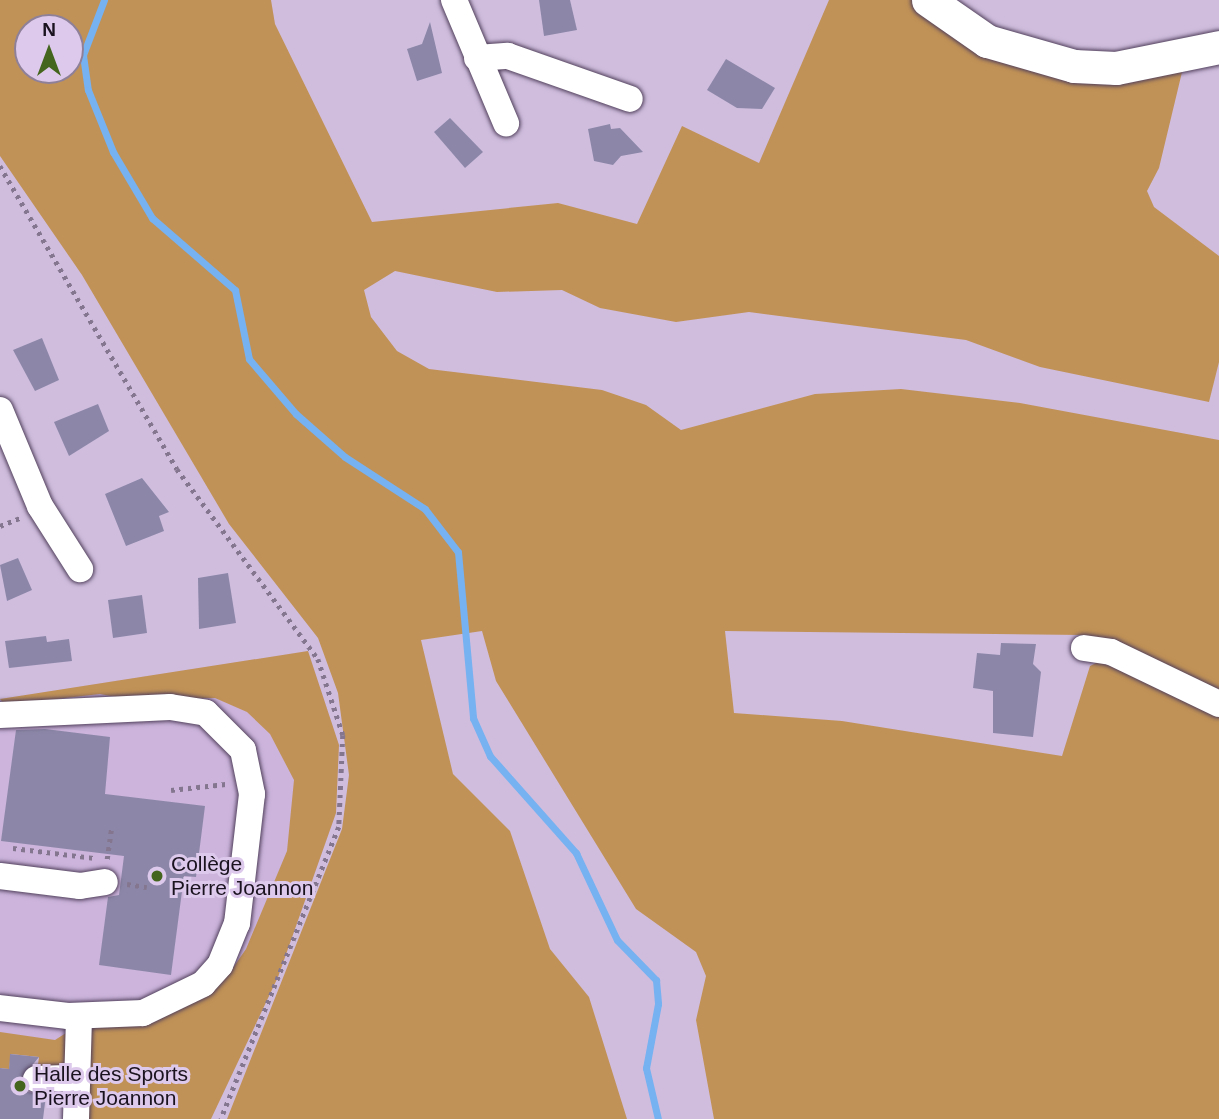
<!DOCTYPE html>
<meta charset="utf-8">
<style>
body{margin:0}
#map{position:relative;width:1219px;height:1119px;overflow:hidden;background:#d0bdde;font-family:Arial,sans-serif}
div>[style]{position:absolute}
.built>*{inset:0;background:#ccb4dc}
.green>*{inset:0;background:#c19257}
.stream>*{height:7px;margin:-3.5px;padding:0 3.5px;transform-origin:3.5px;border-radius:3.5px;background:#76b1f1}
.building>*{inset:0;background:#8c87a8}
.path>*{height:4.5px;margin-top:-2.25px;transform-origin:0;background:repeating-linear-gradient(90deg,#84768e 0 3.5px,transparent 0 8.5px)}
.roads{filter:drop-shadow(0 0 2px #51405c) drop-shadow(0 0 2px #51405c)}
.minor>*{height:26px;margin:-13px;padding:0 13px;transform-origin:13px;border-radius:13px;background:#fff}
.major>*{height:33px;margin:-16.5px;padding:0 16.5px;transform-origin:16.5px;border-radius:16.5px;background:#fff}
.dots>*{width:19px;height:19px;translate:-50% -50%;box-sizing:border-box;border:4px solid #ddc9eb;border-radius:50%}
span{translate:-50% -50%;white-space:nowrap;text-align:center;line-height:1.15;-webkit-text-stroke:6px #ddc9eb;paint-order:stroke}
.poi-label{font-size:21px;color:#1a131f}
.left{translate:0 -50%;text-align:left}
.north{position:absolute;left:14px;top:14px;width:70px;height:70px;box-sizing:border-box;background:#ddc9eb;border:2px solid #8f8099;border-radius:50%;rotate:0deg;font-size:19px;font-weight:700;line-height:28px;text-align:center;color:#1a131f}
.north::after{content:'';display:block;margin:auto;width:24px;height:32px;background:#43651d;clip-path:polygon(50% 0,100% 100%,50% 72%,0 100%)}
</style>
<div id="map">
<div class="built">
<i style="clip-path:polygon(308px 651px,339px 745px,336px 813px,278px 977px,228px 1076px,0 1047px,0 699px)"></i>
</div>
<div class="green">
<i style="clip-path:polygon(evenodd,0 0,271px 0,275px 24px,372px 222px,558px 203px,637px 224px,682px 126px,759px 163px,829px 0,912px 0,966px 42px,1183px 68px,1159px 168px,1147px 191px,1154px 207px,1219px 256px,1219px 362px,1209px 402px,1040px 367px,966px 340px,749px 312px,676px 322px,600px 308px,562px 290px,497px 292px,395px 271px,364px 290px,371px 317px,397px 351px,429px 369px,602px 390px,646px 405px,681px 430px,815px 394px,901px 389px,1020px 403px,1219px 440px,1219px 698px,1082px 635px,725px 631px,734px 713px,842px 721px,1062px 756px,1090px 666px,1106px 658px,1219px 714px,1219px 1119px,714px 1119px,696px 1020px,706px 976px,696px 952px,636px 909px,496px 681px,482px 631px,421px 640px,453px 774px,510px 831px,550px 949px,589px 997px,627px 1119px,227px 1119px,342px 829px,349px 775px,338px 693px,318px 638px,229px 524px,82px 275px,0 156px,0 0,28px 28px,70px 28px,70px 70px,28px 70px,28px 28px)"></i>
<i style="clip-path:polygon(308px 651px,339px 745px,336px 813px,278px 977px,211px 1119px,83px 1119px,85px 1028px,228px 975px,246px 949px,287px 851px,294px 780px,270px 734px,247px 712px,215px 698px,131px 700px,100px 694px,5px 705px,0 699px)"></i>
<i style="clip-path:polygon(0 1032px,55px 1040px,66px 1033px,66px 1067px,37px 1072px,39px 1057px,11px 1054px,9px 1069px,0 1068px)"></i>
</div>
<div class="stream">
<i style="left:104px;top:0;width:59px;rotate:110.9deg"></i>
<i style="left:83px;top:55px;width:35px;rotate:82deg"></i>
<i style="left:88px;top:90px;width:67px;rotate:68deg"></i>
<i style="left:113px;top:152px;width:77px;rotate:59.4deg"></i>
<i style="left:152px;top:218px;width:110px;rotate:40.9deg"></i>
<i style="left:235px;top:290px;width:70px;rotate:78.5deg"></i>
<i style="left:249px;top:359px;width:72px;rotate:49.5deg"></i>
<i style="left:296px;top:414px;width:65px;rotate:41.3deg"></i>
<i style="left:345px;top:457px;width:95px;rotate:33deg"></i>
<i style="left:425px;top:509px;width:54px;rotate:52.5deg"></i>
<i style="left:458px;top:552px;width:167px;rotate:84.8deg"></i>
<i style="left:473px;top:718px;width:42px;rotate:65.9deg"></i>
<i style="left:490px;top:756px;width:130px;rotate:48.4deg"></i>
<i style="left:576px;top:853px;width:96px;rotate:64.8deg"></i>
<i style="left:617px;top:940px;width:56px;rotate:45.7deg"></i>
<i style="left:656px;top:980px;width:24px;rotate:85deg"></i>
<i style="left:658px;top:1004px;width:65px;rotate:100.6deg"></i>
<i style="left:646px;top:1068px;width:52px;rotate:76.8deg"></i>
</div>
<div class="building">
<i style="clip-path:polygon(539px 0,570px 0,577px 30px,544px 36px)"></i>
<i style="clip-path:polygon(430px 22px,442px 73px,417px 81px,407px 49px,422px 44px)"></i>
<i style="clip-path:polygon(726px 59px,775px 88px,762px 109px,737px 108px,707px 90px)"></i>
<i style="clip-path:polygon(450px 118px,483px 152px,465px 168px,434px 132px)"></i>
<i style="clip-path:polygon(610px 124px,611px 129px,620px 128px,643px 152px,621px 156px,613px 165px,594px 161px,588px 129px)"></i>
<i style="clip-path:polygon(42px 338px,59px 380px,35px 391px,13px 350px)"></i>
<i style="clip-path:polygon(98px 404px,109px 431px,69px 456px,54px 422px)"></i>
<i style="clip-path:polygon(142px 478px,169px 512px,159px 516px,164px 531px,126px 546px,105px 494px)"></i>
<i style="clip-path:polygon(18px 558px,32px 590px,7px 601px,0 565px)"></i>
<i style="clip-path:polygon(228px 573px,236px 623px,199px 629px,198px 578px)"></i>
<i style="clip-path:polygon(142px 595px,147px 633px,113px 638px,108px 600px)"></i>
<i style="clip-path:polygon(46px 636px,47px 642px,69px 639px,72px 661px,9px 668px,5px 641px)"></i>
<i style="clip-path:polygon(1001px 643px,1036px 644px,1033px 664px,1041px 672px,1033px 737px,993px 733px,993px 691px,973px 688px,977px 653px,1000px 655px)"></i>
<i style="clip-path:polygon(45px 729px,110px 737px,105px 794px,205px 806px,196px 877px,184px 876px,171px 975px,99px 965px,108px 897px,119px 895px,124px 856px,1px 841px,16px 730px)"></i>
<i style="clip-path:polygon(10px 1054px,39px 1057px,20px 1080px,28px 1092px,46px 1095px,43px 1119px,0 1119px,0 1068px,9px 1069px)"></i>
</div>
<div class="path">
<i style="left:0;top:166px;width:351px;rotate:59.7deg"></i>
<i style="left:177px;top:469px;width:237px;rotate:53.4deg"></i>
<i style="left:318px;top:659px;width:80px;rotate:71.8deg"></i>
<i style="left:343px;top:735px;width:92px;rotate:92.5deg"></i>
<i style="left:339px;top:827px;width:315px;rotate:112deg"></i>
<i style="left:0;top:526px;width:24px;rotate:-22deg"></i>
<i style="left:171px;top:790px;width:55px;rotate:-6.2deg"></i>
<i style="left:13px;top:848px;width:83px;rotate:7deg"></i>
<i style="left:107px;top:859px;width:30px;rotate:-82deg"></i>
<i style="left:127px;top:884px;width:20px;rotate:9deg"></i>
</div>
<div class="roads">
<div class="minor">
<i style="left:454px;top:0;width:134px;rotate:67.1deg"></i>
<i style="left:477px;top:58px;width:31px;rotate:-4deg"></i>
<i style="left:508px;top:56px;width:129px;rotate:19.4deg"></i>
<i style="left:0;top:410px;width:104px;rotate:67.4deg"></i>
<i style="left:40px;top:506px;width:75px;rotate:57.6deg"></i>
<i style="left:1084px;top:648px;width:27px;rotate:8deg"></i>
<i style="left:1111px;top:652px;width:120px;rotate:25.7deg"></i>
<i style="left:0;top:715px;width:170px;rotate:-2.7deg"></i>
<i style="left:170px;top:707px;width:36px;rotate:9deg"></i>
<i style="left:206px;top:713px;width:52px;rotate:45deg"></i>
<i style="left:243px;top:750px;width:45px;rotate:78.4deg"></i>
<i style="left:252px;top:794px;width:130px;rotate:96.6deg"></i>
<i style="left:237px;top:923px;width:45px;rotate:112deg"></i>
<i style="left:220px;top:965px;width:25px;rotate:132deg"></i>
<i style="left:203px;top:984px;width:67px;rotate:154.2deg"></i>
<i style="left:143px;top:1013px;width:75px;rotate:177.7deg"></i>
<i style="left:68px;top:1016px;width:68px;rotate:-173.3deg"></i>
<i style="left:0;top:876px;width:81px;rotate:7.1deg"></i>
<i style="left:80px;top:886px;width:25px;rotate:-9deg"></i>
<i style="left:36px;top:1079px;width:38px;rotate:-2deg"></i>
<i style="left:76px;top:1119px;width:103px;rotate:-88.3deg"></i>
</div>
<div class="major">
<i style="left:928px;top:0;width:72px;rotate:34.8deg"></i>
<i style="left:987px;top:41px;width:91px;rotate:16deg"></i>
<i style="left:1074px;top:66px;width:42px;rotate:2.7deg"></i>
<i style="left:1116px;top:68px;width:105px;rotate:-11.5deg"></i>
</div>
</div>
<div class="dots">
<i style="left:157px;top:876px;background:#43651d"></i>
<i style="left:20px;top:1086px;background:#43651d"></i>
</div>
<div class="poi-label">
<span class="left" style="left:171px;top:876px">Collège<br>Pierre Joannon</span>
<span class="left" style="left:34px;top:1086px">Halle des Sports<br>Pierre Joannon</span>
</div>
<div class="north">N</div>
</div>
